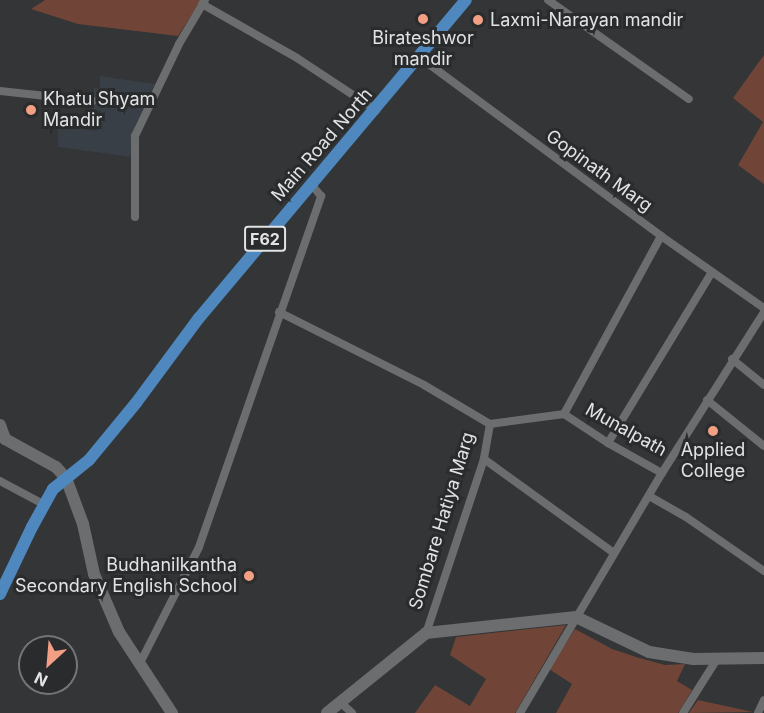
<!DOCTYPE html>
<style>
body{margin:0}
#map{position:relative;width:764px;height:713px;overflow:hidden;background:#333537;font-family:Inter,sans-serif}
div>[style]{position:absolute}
.built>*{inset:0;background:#393f46}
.green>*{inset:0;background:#704537}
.street>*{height:8px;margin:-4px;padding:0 4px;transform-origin:4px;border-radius:4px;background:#6b6d6f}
.secondary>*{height:12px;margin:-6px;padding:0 6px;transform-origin:6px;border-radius:6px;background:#6b6d6f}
.primary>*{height:12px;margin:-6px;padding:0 6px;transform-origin:6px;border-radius:6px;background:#4e88be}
.dots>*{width:16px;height:16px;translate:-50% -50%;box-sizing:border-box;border:3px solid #292b2d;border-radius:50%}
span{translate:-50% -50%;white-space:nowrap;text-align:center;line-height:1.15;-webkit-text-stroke:6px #292b2d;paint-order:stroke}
.shield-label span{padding:2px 4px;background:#292b2d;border:2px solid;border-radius:4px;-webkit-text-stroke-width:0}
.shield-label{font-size:16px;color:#e1e3e4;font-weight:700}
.poi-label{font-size:18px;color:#e1e3e4}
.left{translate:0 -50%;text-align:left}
.right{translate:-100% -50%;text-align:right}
.street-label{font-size:18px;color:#e1e3e4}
.north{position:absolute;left:18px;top:635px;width:60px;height:60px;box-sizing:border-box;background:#292b2d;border:2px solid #737576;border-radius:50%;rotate:206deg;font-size:16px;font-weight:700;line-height:24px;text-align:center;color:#e1e3e4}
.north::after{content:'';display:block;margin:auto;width:21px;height:27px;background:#f39f84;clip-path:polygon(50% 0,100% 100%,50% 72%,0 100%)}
</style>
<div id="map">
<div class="built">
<i style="clip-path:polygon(100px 76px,155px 84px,135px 126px,132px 157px,58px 147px,58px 126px,97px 131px,101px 111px,92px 109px,94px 88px,100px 89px)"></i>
</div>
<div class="green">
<i style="clip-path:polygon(45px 0,201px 0,178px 36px,78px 24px,31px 9px)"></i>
<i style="clip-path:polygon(764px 55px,764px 184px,738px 165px,763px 122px,733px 98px)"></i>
<i style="clip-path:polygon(566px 625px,515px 713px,415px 713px,435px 685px,470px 706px,486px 679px,450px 655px,456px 637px)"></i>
<i style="clip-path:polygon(575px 629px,612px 649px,636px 657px,665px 665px,685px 664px,677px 681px,692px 690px,678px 713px,556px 713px,572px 684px,549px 669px)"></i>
<i style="clip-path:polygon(698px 700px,753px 712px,689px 713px)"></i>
</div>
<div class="street">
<i style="left:548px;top:0;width:172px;rotate:35.1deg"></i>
<i style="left:202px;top:4px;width:109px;rotate:29.6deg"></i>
<i style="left:297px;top:58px;width:95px;rotate:33.4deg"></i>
<i style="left:418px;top:56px;width:302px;rotate:36.5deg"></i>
<i style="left:661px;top:236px;width:126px;rotate:35deg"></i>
<i style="left:0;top:91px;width:93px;rotate:6.2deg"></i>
<i style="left:135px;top:217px;width:81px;rotate:-90deg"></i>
<i style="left:135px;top:136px;width:102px;rotate:-64.4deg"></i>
<i style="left:179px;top:44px;width:51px;rotate:-59.4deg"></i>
<i style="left:279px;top:312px;width:162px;rotate:26.7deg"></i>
<i style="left:424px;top:385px;width:77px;rotate:30.6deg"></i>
<i style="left:490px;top:424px;width:36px;rotate:100deg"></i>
<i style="left:484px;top:459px;width:183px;rotate:108.4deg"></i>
<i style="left:732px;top:359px;width:41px;rotate:39.1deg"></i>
<i style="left:707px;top:400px;width:73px;rotate:38.9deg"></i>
<i style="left:564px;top:414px;width:203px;rotate:-61.4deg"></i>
<i style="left:490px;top:424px;width:75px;rotate:-7.7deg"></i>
<i style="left:564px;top:414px;width:53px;rotate:33.4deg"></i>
<i style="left:608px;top:443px;width:62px;rotate:29.1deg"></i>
<i style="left:608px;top:443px;width:200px;rotate:-58.7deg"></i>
<i style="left:484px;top:459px;width:160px;rotate:35.9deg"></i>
<i style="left:0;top:481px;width:51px;rotate:28.1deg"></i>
<i style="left:649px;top:496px;width:43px;rotate:29.6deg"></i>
<i style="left:686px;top:517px;width:95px;rotate:34.7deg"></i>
<i style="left:139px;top:665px;width:132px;rotate:-63deg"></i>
<i style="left:199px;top:547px;width:372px;rotate:-70.8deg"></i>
<i style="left:321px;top:196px;width:16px;rotate:-130deg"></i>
<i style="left:341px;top:703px;width:15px;rotate:42deg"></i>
<i style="left:520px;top:713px;width:279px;rotate:-59.4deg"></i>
<i style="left:662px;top:473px;width:191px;rotate:-57.6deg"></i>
<i style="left:683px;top:713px;width:64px;rotate:-57.8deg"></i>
<i style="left:758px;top:713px;width:14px;rotate:-65deg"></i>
</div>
<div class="secondary">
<i style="left:0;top:425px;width:15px;rotate:70deg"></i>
<i style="left:5px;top:439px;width:58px;rotate:28.8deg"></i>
<i style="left:56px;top:467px;width:15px;rotate:48deg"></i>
<i style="left:66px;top:478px;width:49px;rotate:69.7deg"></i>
<i style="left:83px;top:524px;width:51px;rotate:77.6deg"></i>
<i style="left:94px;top:574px;width:63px;rotate:66.7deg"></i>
<i style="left:119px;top:632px;width:97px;rotate:56.8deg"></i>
<i style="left:327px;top:713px;width:127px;rotate:-38.9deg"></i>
<i style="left:426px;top:633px;width:151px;rotate:-6.1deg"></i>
<i style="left:576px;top:617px;width:81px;rotate:25.6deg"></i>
<i style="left:649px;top:652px;width:45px;rotate:9deg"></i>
<i style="left:693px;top:659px;width:71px;rotate:-0.8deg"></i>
</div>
<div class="primary">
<i style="left:0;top:594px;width:74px;rotate:-64.5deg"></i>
<i style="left:32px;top:527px;width:43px;rotate:-61.1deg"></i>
<i style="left:53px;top:489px;width:46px;rotate:-38.9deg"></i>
<i style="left:89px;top:460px;width:74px;rotate:-50.5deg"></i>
<i style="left:136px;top:403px;width:106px;rotate:-53.5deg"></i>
<i style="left:199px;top:318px;width:415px;rotate:-50deg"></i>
</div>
<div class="dots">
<i style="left:423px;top:19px;background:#f39f84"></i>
<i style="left:478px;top:20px;background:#f39f84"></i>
<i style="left:31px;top:110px;background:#f39f84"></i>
<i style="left:713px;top:431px;background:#f39f84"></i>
<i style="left:249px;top:576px;background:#f39f84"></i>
</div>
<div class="shield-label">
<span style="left:265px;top:239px">F62</span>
</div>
<div class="poi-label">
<span class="left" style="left:490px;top:20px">Laxmi-Narayan mandir</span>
<span style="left:423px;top:49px">Birateshwor<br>mandir</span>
<span class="left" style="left:43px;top:110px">Khatu Shyam<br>Mandir</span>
<span style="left:713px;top:461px">Applied<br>College</span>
<span class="right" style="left:237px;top:576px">Budhanilkantha<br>Secondary English School</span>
</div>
<div class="street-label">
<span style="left:322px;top:145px;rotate:-49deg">Main Road North</span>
<span style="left:599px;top:171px;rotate:36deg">Gopinath Marg</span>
<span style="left:626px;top:430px;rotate:29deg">Munalpath</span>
<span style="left:442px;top:521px;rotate:-73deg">Sombare Hatiya Marg</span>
</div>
<div class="north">N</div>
</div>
